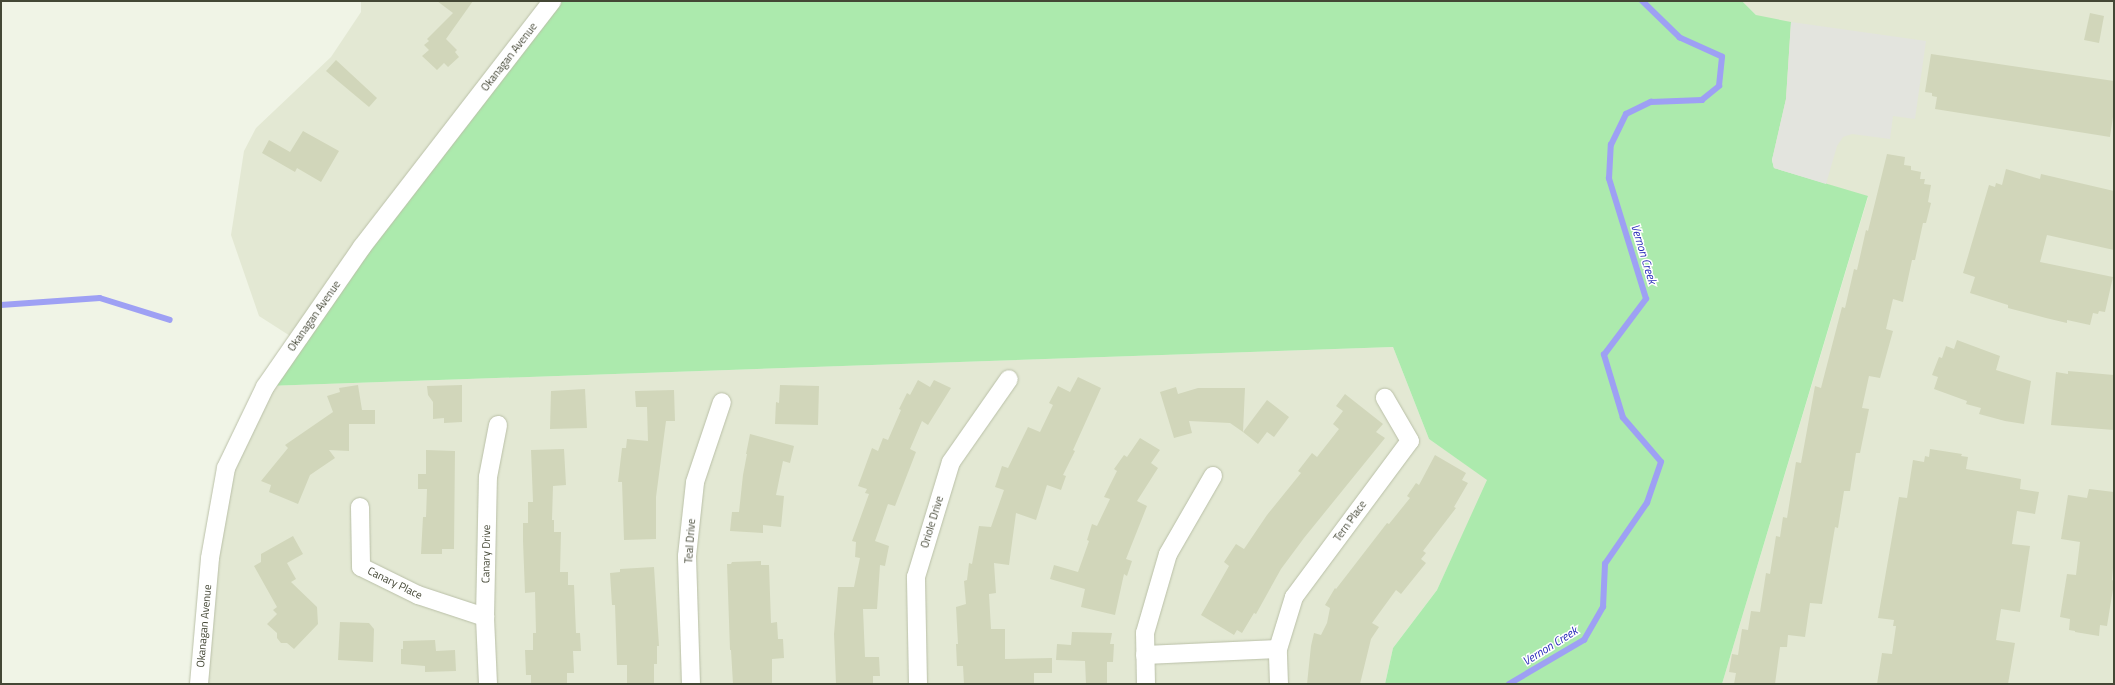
<!DOCTYPE html>
<style>
body{margin:0}
#map{position:relative;width:2115px;height:685px;overflow:hidden;background:#f0f4e6;font-family:"Titillium Web",sans-serif}
div>[style]{position:absolute}
.residential>*{inset:0;background:#e3e8d3}
.green>*{inset:0;background:#aceaad}
.parking>*{inset:0;background:#e3e4de}
.stream>*{height:5.5px;margin:-2.75px;padding:0 2.75px;transform-origin:2.75px;border-radius:2.75px;background:#9ea0f4}
.building>*{inset:0;background:#d1d6ba}
.roads{filter:drop-shadow(0 0 1px #bac0a8) drop-shadow(0 0 1px #bac0a8)}
.minor>*{height:18px;margin:-9px;padding:0 9px;transform-origin:9px;border-radius:9px;background:#fff}
span{translate:-50% -50%;white-space:nowrap;text-align:center;line-height:1.15;-webkit-text-stroke:3px #fff;paint-order:stroke}
.street-label{font-size:11px;color:#444735}
.water-label{font-size:12px;color:#2829b8;font-style:italic}
.frame{position:absolute;inset:0;border:2px solid #444735;pointer-events:none}
</style>
<div id="map">
<div class="residential">
<i style="clip-path:polygon(361px 1px,554px 1px,298px 341px,259px 316px,231px 235px,244px 151px,256px 128px,331px 57px,361px 12px)"></i>
<i style="clip-path:polygon(1742px 1px,2114px 1px,2114px 684px,1722px 684px,1868px 197px,1774px 168px,1756px 15px)"></i>
<i style="clip-path:polygon(1393px 347px,1429px 439px,1488px 480px,1437px 590px,1393px 648px,1385px 684px,202px 684px,227px 471px,267px 386px)"></i>
</div>
<div class="green">
<i style="clip-path:polygon(554px 1px,1742px 1px,1756px 15px,1791px 22px,1786px 99px,1772px 160px,1774px 168px,1868px 196px,1722px 684px,1385px 684px,1393px 648px,1437px 590px,1487px 480px,1429px 439px,1393px 347px,267px 386px)"></i>
</div>
<div class="parking">
<i style="clip-path:polygon(1791px 22px,1926px 41px,1915px 119px,1893px 116px,1890px 139px,1852px 134px,1843px 137px,1837px 146px,1826px 184px,1774px 168px,1772px 160px,1786px 99px)"></i>
</div>
<div class="stream">
<i style="left:1px;top:305px;width:99px;rotate:-4deg"></i>
<i style="left:100px;top:298px;width:73px;rotate:17.4deg"></i>
<i style="left:1509px;top:684px;width:87px;rotate:-30.4deg"></i>
<i style="left:1584px;top:640px;width:38px;rotate:-60deg"></i>
<i style="left:1603px;top:607px;width:43px;rotate:-87.3deg"></i>
<i style="left:1605px;top:564px;width:74px;rotate:-55.5deg"></i>
<i style="left:1647px;top:503px;width:43px;rotate:-71.1deg"></i>
<i style="left:1661px;top:462px;width:58px;rotate:-130.8deg"></i>
<i style="left:1623px;top:418px;width:66px;rotate:-106.8deg"></i>
<i style="left:1604px;top:355px;width:70px;rotate:-53.1deg"></i>
<i style="left:1646px;top:299px;width:126px;rotate:-107.1deg"></i>
<i style="left:1609px;top:179px;width:34px;rotate:-87deg"></i>
<i style="left:1611px;top:145px;width:34px;rotate:-64deg"></i>
<i style="left:1626px;top:114px;width:28px;rotate:-26deg"></i>
<i style="left:1651px;top:102px;width:51px;rotate:-2.2deg"></i>
<i style="left:1702px;top:100px;width:22px;rotate:-39deg"></i>
<i style="left:1719px;top:86px;width:29px;rotate:-84deg"></i>
<i style="left:1722px;top:57px;width:46px;rotate:-155.7deg"></i>
<i style="left:1680px;top:38px;width:53px;rotate:-135.8deg"></i>
</div>
<div class="building">
<i style="clip-path:polygon(437px 1px,473px 1px,446px 39px,457px 50px,455px 52px,459px 57px,448px 67px,444px 63px,437px 70px,422px 56px,429px 50px,424px 45px,429px 41px,427px 39px,453px 13px)"></i>
<i style="clip-path:polygon(2090px 13px,2104px 16px,2099px 43px,2084px 40px)"></i>
<i style="clip-path:polygon(1931px 54px,2114px 81px,2114px 110px,2110px 137px,1935px 109px,1937px 97px,1932px 96px,1932px 93px,1925px 92px)"></i>
<i style="clip-path:polygon(336px 60px,377px 98px,369px 107px,326px 71px)"></i>
<i style="clip-path:polygon(303px 131px,339px 151px,321px 182px,297px 168px,295px 172px,262px 153px,269px 140px,290px 152px)"></i>
<i style="clip-path:polygon(1887px 154px,1905px 157px,1904px 165px,1911px 166px,1911px 170px,1921px 172px,1920px 179px,1925px 179px,1924px 184px,1931px 185px,1928px 202px,1931px 203px,1926px 223px,1923px 223px,1915px 260px,1912px 260px,1903px 302px,1893px 299px,1886px 329px,1893px 331px,1880px 378px,1869px 376px,1862px 408px,1869px 409px,1860px 453px,1856px 453px,1850px 491px,1844px 491px,1838px 528px,1835px 527px,1822px 604px,1810px 603px,1805px 637px,1788px 635px,1787px 647px,1780px 647px,1775px 684px,1734px 684px,1736px 673px,1729px 672px,1732px 654px,1738px 655px,1742px 629px,1748px 630px,1751px 611px,1760px 612px,1766px 573px,1770px 574px,1776px 536px,1780px 537px,1783px 517px,1787px 518px,1796px 462px,1801px 463px,1815px 386px,1821px 388px,1842px 307px,1845px 308px,1854px 269px,1857px 270px,1866px 230px,1868px 231px)"></i>
<i style="clip-path:polygon(2006px 169px,2040px 179px,2041px 174px,2114px 191px,2114px 250px,2047px 235px,2040px 262px,2113px 277px,2105px 312px,2099px 311px,2098px 314px,2093px 313px,2090px 325px,2067px 320px,2067px 323px,2046px 318px,2008px 308px,2008px 305px,1970px 293px,1975px 277px,1963px 273px,1989px 185px,1995px 187px,1996px 183px,2002px 185px)"></i>
<i style="clip-path:polygon(1957px 340px,2000px 356px,1996px 370px,2031px 381px,2024px 424px,2005px 421px,1979px 414px,1981px 408px,1966px 404px,1967px 401px,1934px 389px,1938px 377px,1932px 375px,1939px 357px,1942px 358px,1946px 346px,1954px 349px)"></i>
<i style="clip-path:polygon(2068px 371px,2114px 375px,2114px 430px,2051px 425px,2056px 372px,2068px 374px)"></i>
<i style="clip-path:polygon(1078px 377px,1101px 388px,1073px 450px,1075px 451px,1063px 475px,1066px 476px,1061px 490px,1047px 485px,1036px 520px,1016px 513px,1009px 565px,994px 563px,996px 593px,989px 594px,991px 629px,1005px 629px,1005px 659px,1052px 658px,1052px 673px,1034px 673px,1034px 684px,964px 684px,963px 666px,957px 666px,956px 644px,958px 644px,956px 607px,966px 604px,964px 581px,967px 580px,969px 563px,972px 564px,979px 526px,991px 527px,1004px 490px,995px 487px,1002px 466px,1008px 468px,1028px 427px,1040px 432px,1053px 405px,1049px 403px,1058px 386px,1070px 392px)"></i>
<i style="clip-path:polygon(918px 380px,930px 387px,934px 380px,951px 388px,928px 425px,922px 421px,910px 449px,916px 452px,895px 506px,888px 504px,875px 541px,889px 546px,885px 566px,880px 565px,877px 609px,863px 609px,865px 657px,879px 657px,880px 676px,873px 676px,873px 684px,836px 684px,834px 634px,838px 587px,854px 587px,860px 558px,855px 557px,856px 542px,852px 541px,869px 494px,865px 493px,867px 489px,858px 486px,872px 448px,878px 451px,883px 438px,888px 440px,901px 410px,899px 409px,907px 393px,910px 395px)"></i>
<i style="clip-path:polygon(358px 385px,362px 410px,375px 410px,375px 424px,349px 424px,349px 451px,329px 450px,335px 458px,310px 475px,298px 504px,269px 492px,271px 485px,261px 481px,288px 448px,285px 445px,333px 412px,327px 396px,340px 392px,339px 388px)"></i>
<i style="clip-path:polygon(462px 385px,462px 422px,444px 423px,444px 418px,433px 419px,433px 402px,428px 395px,427px 386px)"></i>
<i style="clip-path:polygon(780px 385px,819px 386px,818px 425px,775px 424px,776px 402px,779px 403px)"></i>
<i style="clip-path:polygon(1176px 387px,1178px 394px,1198px 388px,1245px 388px,1243px 432px,1230px 423px,1189px 421px,1192px 433px,1174px 438px,1160px 392px)"></i>
<i style="clip-path:polygon(585px 389px,587px 428px,550px 429px,551px 391px)"></i>
<i style="clip-path:polygon(674px 390px,675px 421px,666px 421px,656px 497px,656px 539px,624px 540px,622px 482px,618px 482px,622px 448px,626px 448px,627px 439px,648px 441px,647px 407px,636px 407px,635px 391px)"></i>
<i style="clip-path:polygon(1345px 394px,1383px 424px,1376px 432px,1385px 438px,1304px 538px,1281px 569px,1256px 614px,1254px 613px,1242px 633px,1237px 630px,1234px 635px,1201px 615px,1229px 566px,1224px 562px,1236px 544px,1244px 549px,1267px 515px,1301px 473px,1298px 471px,1312px 453px,1317px 457px,1339px 429px,1333px 424px,1343px 411px,1336px 406px)"></i>
<i style="clip-path:polygon(1267px 400px,1289px 417px,1274px 437px,1267px 432px,1258px 444px,1243px 432px)"></i>
<i style="clip-path:polygon(750px 434px,794px 446px,790px 463px,783px 461px,776px 495px,784px 496px,781px 527px,763px 525px,763px 533px,730px 531px,732px 512px,739px 512px,743px 475px,747px 454px,746px 454px)"></i>
<i style="clip-path:polygon(1140px 438px,1160px 450px,1151px 463px,1158px 468px,1137px 501px,1147px 506px,1126px 559px,1132px 561px,1127px 576px,1124px 574px,1115px 615px,1081px 607px,1085px 589px,1050px 579px,1054px 565px,1078px 572px,1089px 541px,1087px 540px,1092px 524px,1097px 526px,1110px 499px,1104px 497px,1117px 471px,1114px 469px,1124px 455px,1127px 457px)"></i>
<i style="clip-path:polygon(564px 449px,566px 485px,553px 486px,552px 520px,554px 520px,554px 532px,561px 532px,560px 572px,568px 572px,568px 585px,574px 585px,576px 633px,580px 633px,581px 651px,573px 651px,574px 673px,567px 673px,567px 684px,531px 684px,531px 675px,526px 675px,525px 650px,533px 650px,533px 633px,536px 633px,535px 592px,525px 593px,523px 541px,523px 523px,528px 523px,528px 502px,533px 502px,531px 450px)"></i>
<i style="clip-path:polygon(1930px 449px,1962px 454px,1961px 456px,1968px 457px,1966px 469px,2021px 479px,2020px 489px,2039px 492px,2035px 514px,2017px 511px,2012px 544px,2030px 546px,2020px 612px,2001px 609px,1996px 640px,2015px 643px,2008px 684px,1877px 684px,1882px 653px,1892px 654px,1896px 626px,1893px 626px,1894px 620px,1878px 618px,1899px 497px,1907px 498px,1913px 460px,1924px 462px,1925px 456px,1929px 457px)"></i>
<i style="clip-path:polygon(426px 450px,455px 451px,454px 549px,442px 549px,442px 554px,421px 554px,423px 517px,426px 517px,427px 489px,418px 489px,418px 474px,426px 474px)"></i>
<i style="clip-path:polygon(1435px 455px,1466px 473px,1462px 480px,1468px 483px,1454px 507px,1456px 508px,1423px 551px,1426px 553px,1421px 559px,1426px 563px,1401px 594px,1396px 590px,1372px 623px,1379px 627px,1371px 639px,1360px 684px,1307px 684px,1311px 646px,1314px 633px,1321px 635px,1327px 623px,1330px 608px,1325px 605px,1335px 588px,1336px 589px,1387px 523px,1389px 524px,1410px 498px,1407px 496px,1416px 483px,1419px 485px)"></i>
<i style="clip-path:polygon(2089px 489px,2114px 492px,2114px 555px,2112px 580px,2114px 581px,2114px 583px,2107px 626px,2100px 625px,2099px 636px,2075px 632px,2075px 631px,2069px 630px,2070px 619px,2060px 617px,2067px 574px,2076px 575px,2080px 542px,2061px 539px,2068px 495px,2087px 498px)"></i>
<i style="clip-path:polygon(293px 536px,303px 554px,287px 563px,296px 579px,291px 582px,317px 607px,318px 624px,294px 649px,287px 643px,281px 643px,277px 638px,277px 633px,267px 624px,277px 614px,273px 610px,277px 607px,254px 566px,261px 562px,261px 554px)"></i>
<i style="clip-path:polygon(761px 561px,761px 565px,769px 565px,771px 623px,777px 622px,778px 639px,783px 639px,784px 658px,772px 659px,772px 684px,733px 684px,731px 650px,730px 650px,727px 564px,731px 564px,732px 562px)"></i>
<i style="clip-path:polygon(654px 567px,659px 646px,657px 646px,657px 664px,654px 664px,654px 684px,627px 684px,627px 665px,617px 665px,615px 605px,612px 605px,610px 573px,620px 572px,620px 569px)"></i>
<i style="clip-path:polygon(340px 622px,369px 623px,374px 629px,373px 662px,338px 660px)"></i>
<i style="clip-path:polygon(1072px 632px,1112px 633px,1110px 644px,1114px 644px,1113px 662px,1107px 662px,1107px 684px,1086px 684px,1085px 661px,1056px 660px,1057px 644px,1071px 645px)"></i>
<i style="clip-path:polygon(435px 640px,436px 651px,455px 650px,456px 671px,425px 672px,425px 666px,401px 664px,401px 649px,403px 649px,403px 641px)"></i>
</div>
<div class="roads">
<div class="minor">
<i style="left:360px;top:507px;width:60px;rotate:89deg"></i>
<i style="left:361px;top:567px;width:64px;rotate:26.2deg"></i>
<i style="left:418px;top:595px;width:71px;rotate:18.2deg"></i>
<i style="left:1145px;top:655px;width:133px;rotate:-2.6deg"></i>
<i style="left:199px;top:684px;width:126px;rotate:-85deg"></i>
<i style="left:210px;top:558px;width:91px;rotate:-79.9deg"></i>
<i style="left:226px;top:468px;width:90px;rotate:-64.3deg"></i>
<i style="left:265px;top:387px;width:170px;rotate:-55.3deg"></i>
<i style="left:362px;top:247px;width:311px;rotate:-52.3deg"></i>
<i style="left:488px;top:684px;width:67px;rotate:-92.6deg"></i>
<i style="left:485px;top:617px;width:140px;rotate:-88.8deg"></i>
<i style="left:488px;top:477px;width:53px;rotate:-79.1deg"></i>
<i style="left:691px;top:684px;width:128px;rotate:-91.8deg"></i>
<i style="left:687px;top:556px;width:74px;rotate:-83.8deg"></i>
<i style="left:695px;top:482px;width:84px;rotate:-71.4deg"></i>
<i style="left:918px;top:684px;width:107px;rotate:-91.1deg"></i>
<i style="left:916px;top:577px;width:120px;rotate:-73.1deg"></i>
<i style="left:951px;top:462px;width:101px;rotate:-55.1deg"></i>
<i style="left:1146px;top:684px;width:51px;rotate:-91.1deg"></i>
<i style="left:1145px;top:633px;width:82px;rotate:-73.8deg"></i>
<i style="left:1168px;top:554px;width:90px;rotate:-60deg"></i>
<i style="left:1279px;top:684px;width:35px;rotate:-92deg"></i>
<i style="left:1278px;top:649px;width:54px;rotate:-72.9deg"></i>
<i style="left:1294px;top:597px;width:194px;rotate:-53.4deg"></i>
<i style="left:1410px;top:441px;width:50px;rotate:-120.2deg"></i>
</div>
</div>
<div class="street-label">
<span style="left:509px;top:57px;rotate:-52deg">Okanagan Avenue</span>
<span style="left:314px;top:316px;rotate:-55deg">Okanagan Avenue</span>
<span style="left:1350px;top:521px;rotate:-54deg">Tern Place</span>
<span style="left:932px;top:522px;rotate:-73deg">Oriole Drive</span>
<span style="left:690px;top:541px;rotate:-86deg">Teal Drive</span>
<span style="left:486px;top:554px;rotate:-89deg">Canary Drive</span>
<span style="left:395px;top:583px;rotate:26deg">Canary Place</span>
<span style="left:204px;top:626px;rotate:-85deg">Okanagan Avenue</span>
</div>
<div class="water-label">
<span style="left:1644px;top:254px;rotate:73deg">Vernon Creek</span>
<span style="left:1550px;top:646px;rotate:-32deg">Vernon Creek</span>
</div>
<div class="frame"></div>
</div>
